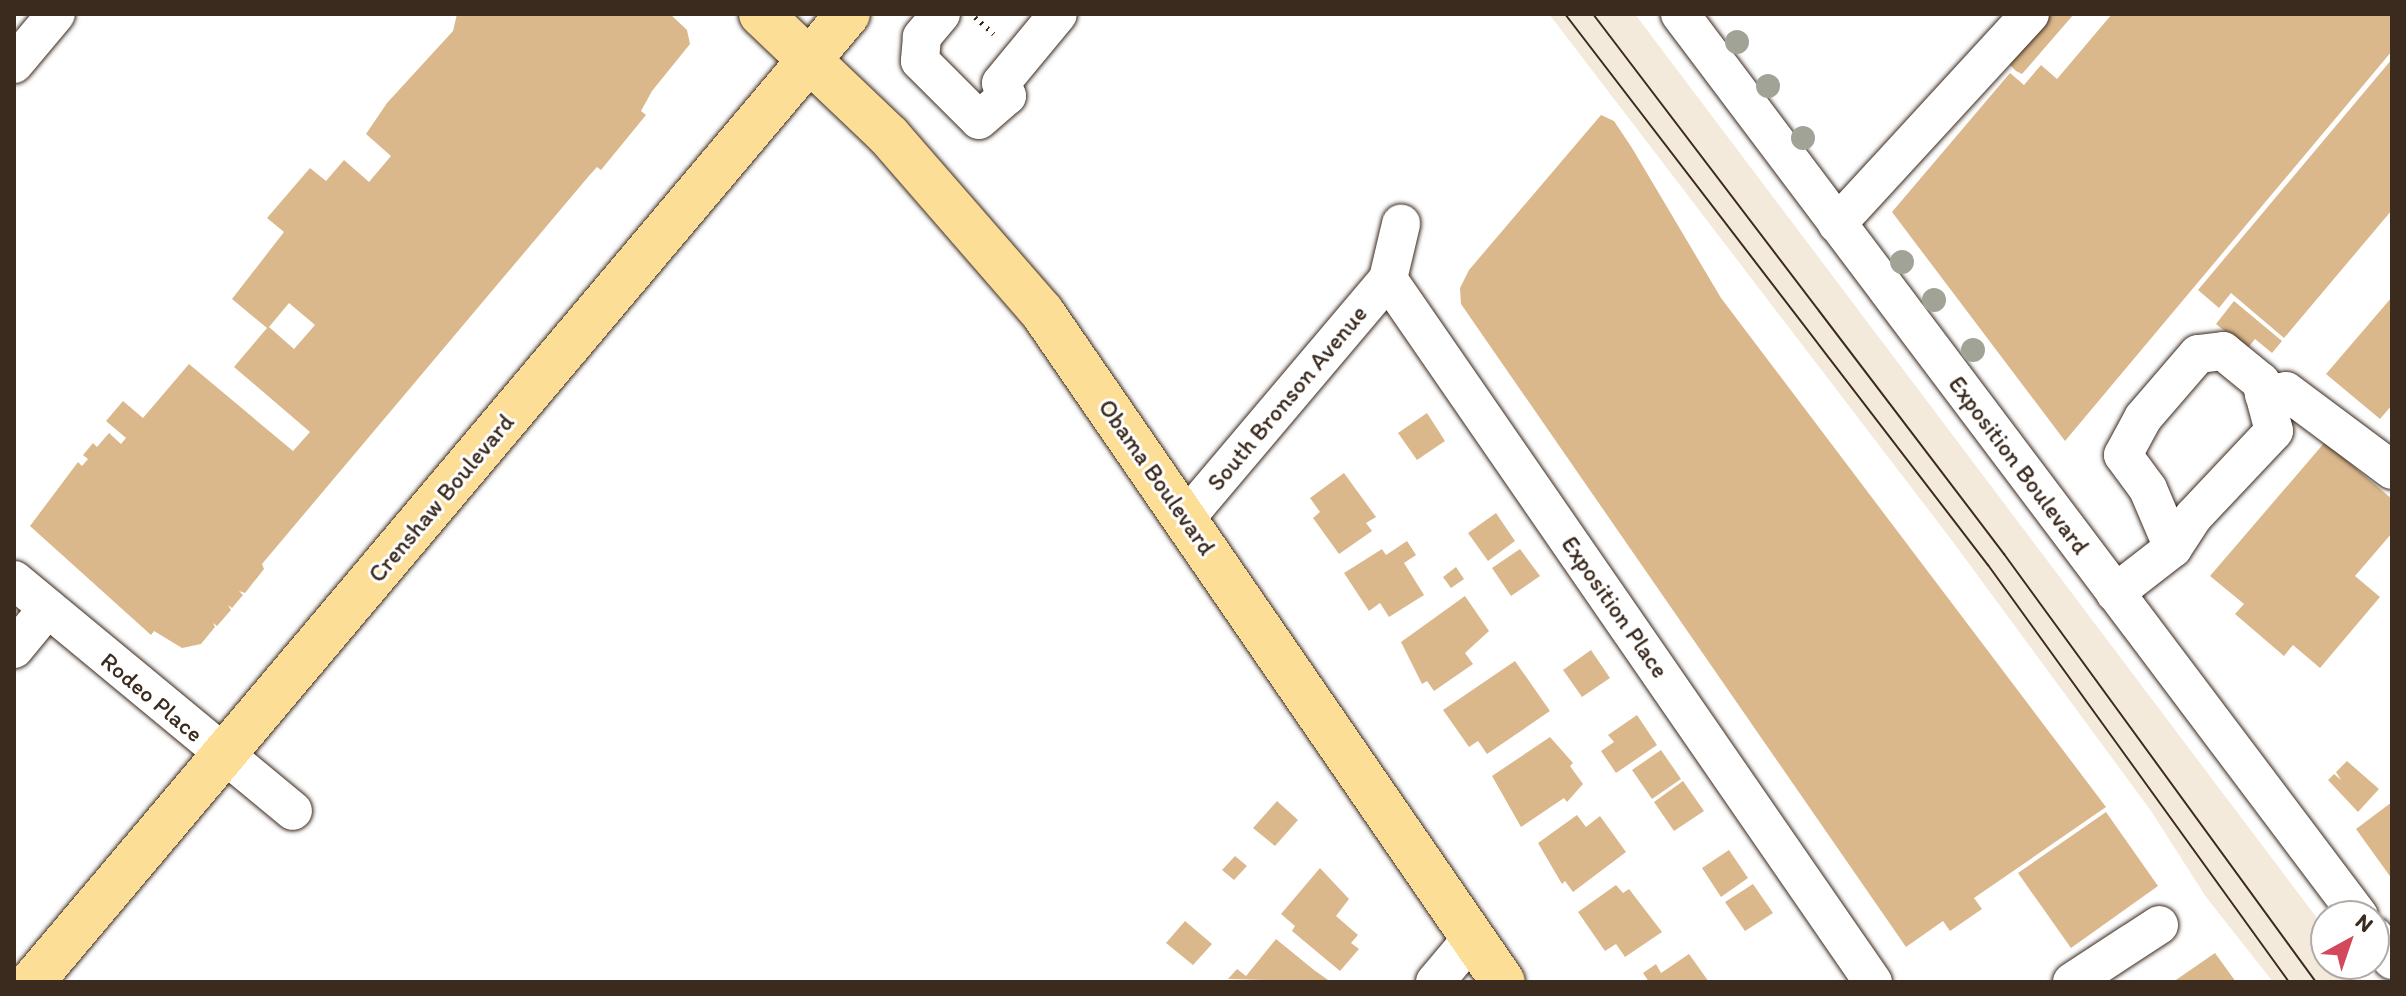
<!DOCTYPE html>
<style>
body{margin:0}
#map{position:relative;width:2406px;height:996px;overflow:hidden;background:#fff;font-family:Itim,sans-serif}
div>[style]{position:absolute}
.built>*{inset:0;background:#f4eadc}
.building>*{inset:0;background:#dab88c}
.path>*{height:5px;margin-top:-2.5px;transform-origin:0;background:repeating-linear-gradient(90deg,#3b2a1e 0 2px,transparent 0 8px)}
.roads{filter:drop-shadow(0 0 2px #3b2a1e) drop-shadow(0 0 2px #3b2a1e)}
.minor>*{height:38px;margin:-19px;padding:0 19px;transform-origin:19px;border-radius:19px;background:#fff}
.major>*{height:44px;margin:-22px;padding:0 22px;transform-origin:22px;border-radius:22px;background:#fcde96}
.tram>*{height:2px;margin:-1px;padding:0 1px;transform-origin:1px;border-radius:1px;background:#3b2a1e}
.trees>*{width:24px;height:24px;margin:-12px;border-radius:50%;background:#a1a397}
span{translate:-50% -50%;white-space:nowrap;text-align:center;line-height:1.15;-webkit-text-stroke:6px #fff;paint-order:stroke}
.street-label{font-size:24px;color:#3b2a1e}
.frame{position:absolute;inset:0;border:16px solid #3b2a1e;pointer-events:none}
.north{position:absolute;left:2310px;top:900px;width:80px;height:80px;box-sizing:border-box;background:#fff;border:2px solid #b1aaa5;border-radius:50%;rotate:40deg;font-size:22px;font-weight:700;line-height:32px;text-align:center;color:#3b2a1e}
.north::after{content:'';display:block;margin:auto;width:28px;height:36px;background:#d1495b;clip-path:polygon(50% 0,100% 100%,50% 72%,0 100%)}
</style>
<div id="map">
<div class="built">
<i style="clip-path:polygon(1549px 14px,1635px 14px,2317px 918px,2326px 930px,2326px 964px,2350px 964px,2363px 982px,2273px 982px,2206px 897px,2151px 811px,1953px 542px)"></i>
</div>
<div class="building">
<i style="clip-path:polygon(evenodd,457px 14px,670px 14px,687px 30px,690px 44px,652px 91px,641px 111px,646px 115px,601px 170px,597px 167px,588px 177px,262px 564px,264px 569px,245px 593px,239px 591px,243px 595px,232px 608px,228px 605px,231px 610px,217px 626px,213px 623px,215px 627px,201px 644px,182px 648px,154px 631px,151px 635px,30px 526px,78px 462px,82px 466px,88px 459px,83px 455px,93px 443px,97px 447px,109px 433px,121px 444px,126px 438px,106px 421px,123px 401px,143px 418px,189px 364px,293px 451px,310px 432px,234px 367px,267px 328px,232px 299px,284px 232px,267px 218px,310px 168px,326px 181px,344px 160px,369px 182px,391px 156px,366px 134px,387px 103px,453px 31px,457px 14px,289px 303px,315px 325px,294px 349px,269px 327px,289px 303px)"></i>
<i style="clip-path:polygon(2048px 14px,2074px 14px,2022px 74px,2016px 71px,2007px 62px)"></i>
<i style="clip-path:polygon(2112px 14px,2392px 14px,2392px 51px,2065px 441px,1892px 212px,2010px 73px,2024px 85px,2041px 65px,2057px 79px)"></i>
<i style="clip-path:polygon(2392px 59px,2392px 210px,2284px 338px,2231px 293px,2219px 308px,2198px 290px)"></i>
<i style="clip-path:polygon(1601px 115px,1614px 121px,1632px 148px,1721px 298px,2106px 807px,1974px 898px,1982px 909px,1950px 931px,1943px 921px,1906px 947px,1461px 304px,1460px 288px,1469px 270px)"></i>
<i style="clip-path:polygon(2392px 297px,2392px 405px,2380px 419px,2326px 374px)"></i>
<i style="clip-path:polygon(2234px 301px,2282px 341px,2272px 353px,2255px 339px,2247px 349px,2216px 324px)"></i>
<i style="clip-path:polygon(1427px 413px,1445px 441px,1417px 460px,1398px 433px)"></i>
<i style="clip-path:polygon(2325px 442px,2392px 499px,2392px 533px,2355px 576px,2380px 597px,2320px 668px,2293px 645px,2284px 656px,2235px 614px,2244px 604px,2210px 576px)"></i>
<i style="clip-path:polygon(1344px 473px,1376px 517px,1366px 523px,1372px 531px,1339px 554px,1313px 518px,1320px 512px,1310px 498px)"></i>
<i style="clip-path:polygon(1496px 513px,1515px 541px,1488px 561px,1468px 533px)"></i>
<i style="clip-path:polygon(1407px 541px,1416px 555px,1404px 563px,1424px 595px,1389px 617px,1380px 603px,1369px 611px,1344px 573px,1382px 549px,1386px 555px)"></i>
<i style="clip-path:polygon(1520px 549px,1540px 576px,1511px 596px,1492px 568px)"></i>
<i style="clip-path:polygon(1456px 567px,1464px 579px,1451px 588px,1443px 577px)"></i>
<i style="clip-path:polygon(1465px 596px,1489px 631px,1465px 653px,1473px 664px,1434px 691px,1427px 681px,1422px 684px,1401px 642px)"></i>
<i style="clip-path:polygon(1591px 650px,1610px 678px,1582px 697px,1563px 670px)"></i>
<i style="clip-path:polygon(1515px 661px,1550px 711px,1487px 754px,1478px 741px,1469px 747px,1443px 710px)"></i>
<i style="clip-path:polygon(1637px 715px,1657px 745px,1616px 773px,1601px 751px,1614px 742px,1608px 735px)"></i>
<i style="clip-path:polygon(1550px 737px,1573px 763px,1570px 766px,1583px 784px,1567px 802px,1564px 798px,1521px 827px,1492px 776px)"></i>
<i style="clip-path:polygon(1661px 750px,1681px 779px,1652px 799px,1632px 770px)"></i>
<i style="clip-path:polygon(2347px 761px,2379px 789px,2358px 812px,2328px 780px,2334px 774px,2341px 780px,2336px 772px)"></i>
<i style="clip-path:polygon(1683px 781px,1704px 811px,1674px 831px,1654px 802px)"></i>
<i style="clip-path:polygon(1277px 801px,1298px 820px,1275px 846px,1253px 828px)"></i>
<i style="clip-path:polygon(2392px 802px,2392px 879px,2356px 829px)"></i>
<i style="clip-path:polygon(2106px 812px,2158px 886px,2071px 948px,2018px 873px)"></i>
<i style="clip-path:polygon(1577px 815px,1586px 827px,1600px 816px,1626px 852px,1573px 892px,1565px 881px,1562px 884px,1538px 843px)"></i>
<i style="clip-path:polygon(1729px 850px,1748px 878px,1721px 897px,1702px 868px)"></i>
<i style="clip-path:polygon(1235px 856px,1247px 866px,1234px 880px,1222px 870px)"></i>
<i style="clip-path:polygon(1320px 868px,1349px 899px,1336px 916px,1358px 935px,1351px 943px,1359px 949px,1340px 971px,1292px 931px,1295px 926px,1281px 914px)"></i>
<i style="clip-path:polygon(1753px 884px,1773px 913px,1745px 931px,1725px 902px)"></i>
<i style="clip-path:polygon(1616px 885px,1623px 893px,1629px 889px,1662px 932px,1625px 957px,1616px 944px,1605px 951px,1578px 912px)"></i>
<i style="clip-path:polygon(1185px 921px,1212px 944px,1193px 965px,1166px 943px)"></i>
<i style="clip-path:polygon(1276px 939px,1314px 970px,1331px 982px,1228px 979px,1237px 969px,1246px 976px)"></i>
<i style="clip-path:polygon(2215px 953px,2236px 982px,2173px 982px)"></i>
<i style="clip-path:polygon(1689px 954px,1709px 982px,1649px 982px,1643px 973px,1656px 964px,1661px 973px)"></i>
</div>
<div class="path">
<i style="left:975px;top:17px;width:25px;rotate:42deg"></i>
</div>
<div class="roads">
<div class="minor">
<i style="left:941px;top:14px;width:30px;rotate:130deg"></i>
<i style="left:922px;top:37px;width:24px;rotate:95deg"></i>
<i style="left:920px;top:61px;width:83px;rotate:45deg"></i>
<i style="left:979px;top:120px;width:37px;rotate:-41deg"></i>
<i style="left:1007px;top:96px;width:14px;rotate:-115deg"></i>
<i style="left:1001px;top:83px;width:89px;rotate:-50.4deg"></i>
<i style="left:1680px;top:14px;width:1129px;rotate:53.03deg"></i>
<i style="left:14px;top:64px;width:65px;rotate:-50deg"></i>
<i style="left:1837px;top:224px;width:285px;rotate:-47.4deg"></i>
<i style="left:1388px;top:279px;width:854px;rotate:55.4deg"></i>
<i style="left:2264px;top:395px;width:22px;rotate:-10deg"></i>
<i style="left:2286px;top:391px;width:132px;rotate:36.7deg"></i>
<i style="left:1186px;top:518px;width:313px;rotate:-49.8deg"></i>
<i style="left:1388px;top:279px;width:57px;rotate:-76.7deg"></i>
<i style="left:14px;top:580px;width:362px;rotate:39.6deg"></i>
<i style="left:2115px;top:593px;width:73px;rotate:-37.8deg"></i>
<i style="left:2173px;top:548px;width:37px;rotate:-57deg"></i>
<i style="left:2193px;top:517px;width:118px;rotate:-46.7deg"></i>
<i style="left:2274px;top:431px;width:51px;rotate:-104.9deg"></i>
<i style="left:2261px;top:382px;width:49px;rotate:-140.8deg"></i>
<i style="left:2223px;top:351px;width:25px;rotate:173deg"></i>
<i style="left:2198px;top:354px;width:84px;rotate:130.7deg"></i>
<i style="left:2143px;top:418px;width:42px;rotate:118.4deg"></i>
<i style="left:2123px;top:455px;width:42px;rotate:53.7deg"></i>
<i style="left:2148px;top:489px;width:64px;rotate:67deg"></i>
<i style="left:14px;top:649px;width:53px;rotate:-50.3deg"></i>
<i style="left:2374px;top:936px;width:30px;rotate:53deg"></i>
<i style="left:1435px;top:982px;width:57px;rotate:-49.9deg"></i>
<i style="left:2072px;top:982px;width:104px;rotate:-33.2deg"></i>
</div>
<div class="major">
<i style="left:761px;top:14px;width:177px;rotate:43.6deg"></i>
<i style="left:889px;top:136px;width:233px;rotate:49deg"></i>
<i style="left:1042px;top:312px;width:813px;rotate:55.47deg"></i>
<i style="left:32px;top:982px;width:1266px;rotate:-49.87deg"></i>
</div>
</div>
<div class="tram">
<i style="left:1565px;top:14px;width:695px;rotate:52.49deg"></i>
<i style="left:1988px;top:565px;width:514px;rotate:54.18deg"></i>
<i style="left:1593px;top:14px;width:679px;rotate:52.72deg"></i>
<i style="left:2004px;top:554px;width:530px;rotate:53.91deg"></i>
</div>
<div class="trees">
<i style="left:1737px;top:42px"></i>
<i style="left:1768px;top:86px"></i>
<i style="left:1803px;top:138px"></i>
<i style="left:1902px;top:262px"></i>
<i style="left:1934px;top:300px"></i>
<i style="left:1973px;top:350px"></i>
</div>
<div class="street-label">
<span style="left:1287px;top:398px;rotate:-50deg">South Bronson Avenue</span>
<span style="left:2019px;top:465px;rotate:53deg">Exposition Boulevard</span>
<span style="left:1157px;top:477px;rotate:55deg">Obama Boulevard</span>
<span style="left:441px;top:498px;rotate:-50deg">Crenshaw Boulevard</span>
<span style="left:1615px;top:607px;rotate:55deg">Exposition Place</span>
<span style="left:152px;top:697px;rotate:40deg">Rodeo Place</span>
</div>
<div class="frame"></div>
<div class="north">N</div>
</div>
